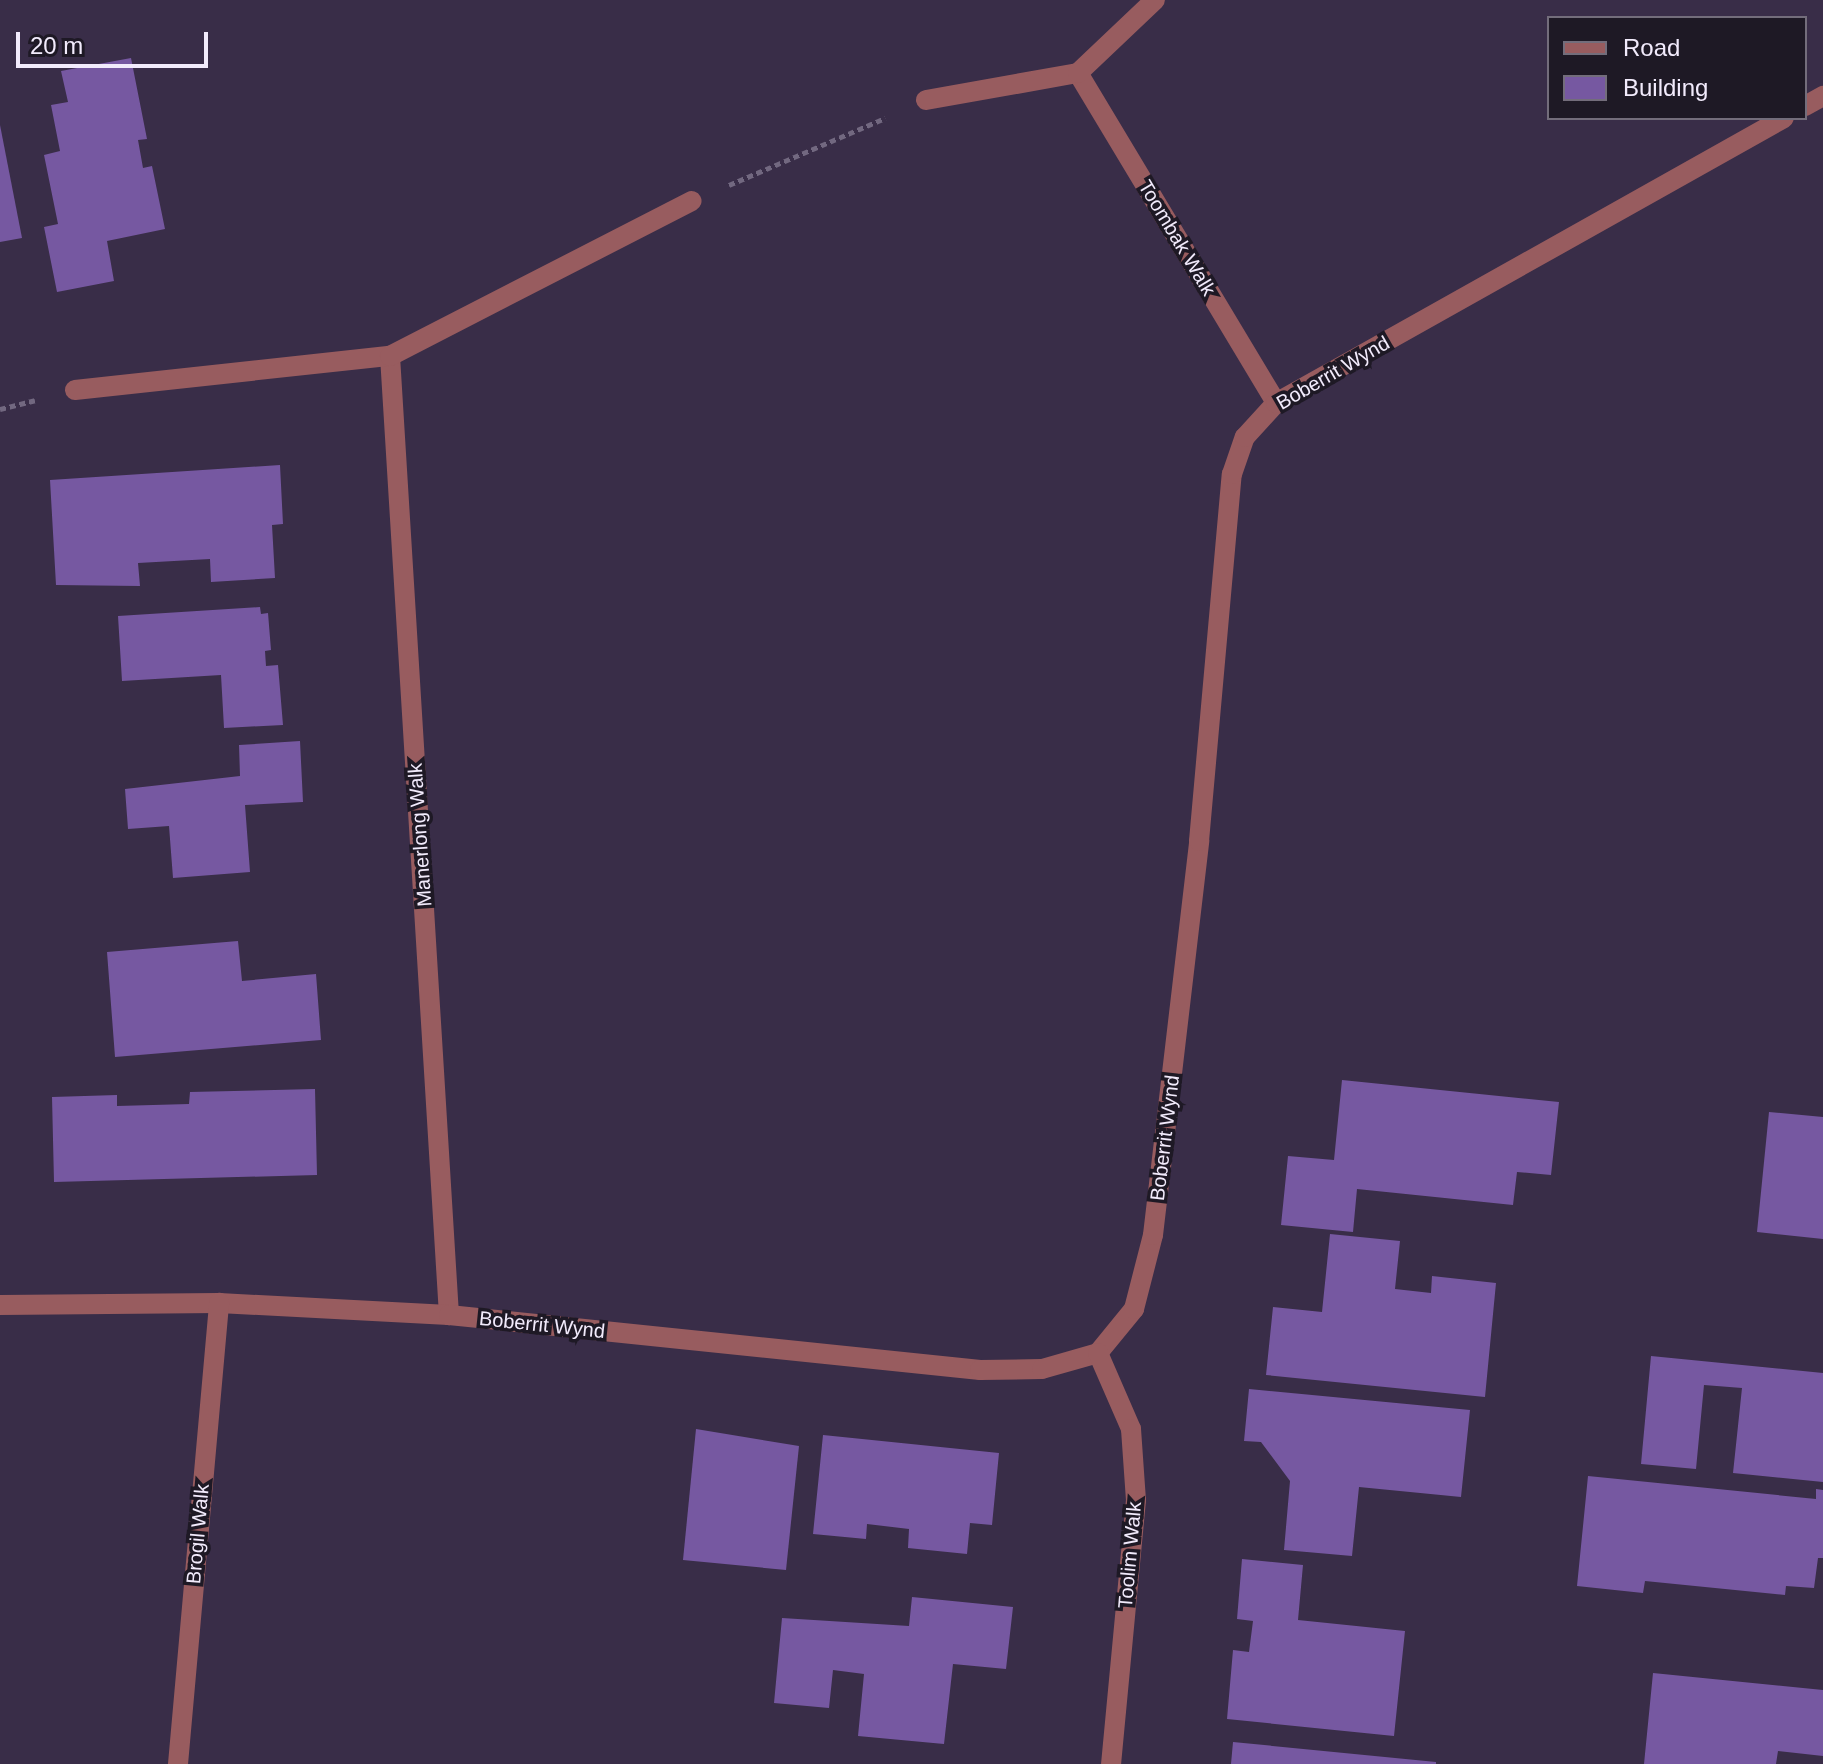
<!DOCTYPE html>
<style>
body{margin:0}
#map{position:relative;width:1823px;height:1764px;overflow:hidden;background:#392d48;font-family:Arial,sans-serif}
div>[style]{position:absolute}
.building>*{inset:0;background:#7658a1}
.path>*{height:5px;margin-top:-2.5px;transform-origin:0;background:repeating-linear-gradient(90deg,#726880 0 6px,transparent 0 10px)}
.minor>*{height:20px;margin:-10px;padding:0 10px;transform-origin:10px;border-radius:10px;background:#985c5f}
span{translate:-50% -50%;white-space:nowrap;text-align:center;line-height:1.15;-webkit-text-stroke:7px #1e1925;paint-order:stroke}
.street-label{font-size:20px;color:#f2ebfc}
.legend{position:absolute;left:1547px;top:16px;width:260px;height:104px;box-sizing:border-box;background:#1e1925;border:2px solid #736d7b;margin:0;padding:10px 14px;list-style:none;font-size:24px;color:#f2ebfc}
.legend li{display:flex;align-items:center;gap:16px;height:40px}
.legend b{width:40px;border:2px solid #736d7b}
.scale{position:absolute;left:16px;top:32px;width:192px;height:36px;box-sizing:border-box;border:4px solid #f2ebfc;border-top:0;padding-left:10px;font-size:24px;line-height:28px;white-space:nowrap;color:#f2ebfc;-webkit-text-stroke:6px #1e1925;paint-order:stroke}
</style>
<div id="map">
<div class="building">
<i style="clip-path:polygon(131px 58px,147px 139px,138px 140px,143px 168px,152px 166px,165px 229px,107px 241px,114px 281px,57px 292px,44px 227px,58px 224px,44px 155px,60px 151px,51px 105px,68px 102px,61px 71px)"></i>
<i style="clip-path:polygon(0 125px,22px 238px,0 242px)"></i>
<i style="clip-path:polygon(280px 465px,283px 524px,272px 525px,275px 578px,211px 582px,210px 559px,138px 563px,140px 586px,56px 585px,50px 480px)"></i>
<i style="clip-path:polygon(260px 607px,261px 614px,268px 613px,271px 650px,265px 651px,266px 666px,278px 665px,283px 725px,224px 728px,221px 675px,122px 681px,118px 616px)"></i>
<i style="clip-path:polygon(300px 741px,303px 802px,245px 805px,250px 872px,173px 878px,169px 826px,128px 829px,125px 789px,240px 776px,239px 745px)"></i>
<i style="clip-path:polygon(238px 941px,242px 981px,316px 974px,321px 1040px,115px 1057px,107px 952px)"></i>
<i style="clip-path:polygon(1342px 1080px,1559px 1102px,1551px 1175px,1517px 1172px,1513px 1205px,1357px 1189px,1353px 1232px,1281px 1225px,1288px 1156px,1334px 1160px)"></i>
<i style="clip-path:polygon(315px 1089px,317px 1175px,54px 1182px,52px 1097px,117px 1095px,117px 1106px,189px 1104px,190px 1092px)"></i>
<i style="clip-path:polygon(1769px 1112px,1823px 1117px,1823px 1239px,1757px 1232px)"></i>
<i style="clip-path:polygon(1330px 1234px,1400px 1241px,1395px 1289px,1431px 1293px,1432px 1276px,1496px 1283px,1485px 1397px,1266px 1375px,1273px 1307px,1322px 1312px)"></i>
<i style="clip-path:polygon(1651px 1356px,1823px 1373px,1823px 1482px,1733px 1473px,1742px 1388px,1704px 1385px,1696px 1469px,1641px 1464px)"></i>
<i style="clip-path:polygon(1249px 1389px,1470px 1410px,1461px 1497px,1359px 1487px,1352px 1556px,1284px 1550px,1290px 1481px,1261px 1442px,1244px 1441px)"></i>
<i style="clip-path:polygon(696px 1429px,799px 1446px,786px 1570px,683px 1560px)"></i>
<i style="clip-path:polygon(823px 1435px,999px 1453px,992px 1525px,970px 1523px,967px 1554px,908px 1548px,909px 1529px,867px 1524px,866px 1539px,813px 1534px)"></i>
<i style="clip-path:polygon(1588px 1476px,1816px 1499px,1816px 1489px,1823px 1490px,1823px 1558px,1818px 1558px,1814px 1588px,1786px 1586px,1785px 1595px,1645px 1581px,1643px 1593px,1577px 1586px)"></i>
<i style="clip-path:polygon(1242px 1559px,1303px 1565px,1298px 1620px,1405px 1631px,1394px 1736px,1227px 1719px,1233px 1650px,1249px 1652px,1253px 1621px,1237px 1619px)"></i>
<i style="clip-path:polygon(912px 1597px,1013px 1607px,1006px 1669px,953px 1664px,944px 1744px,858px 1736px,864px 1674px,833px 1670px,829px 1708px,774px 1703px,782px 1618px,909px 1626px)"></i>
<i style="clip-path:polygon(1653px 1673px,1823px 1690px,1823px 1756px,1778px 1751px,1776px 1764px,1644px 1764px)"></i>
<i style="clip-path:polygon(1233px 1742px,1436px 1762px,1436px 1764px,1231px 1764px)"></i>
</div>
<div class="path">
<i style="left:729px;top:185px;width:170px;rotate:-23.2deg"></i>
<i style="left:0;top:409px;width:36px;rotate:-14deg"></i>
</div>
<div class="minor">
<i style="left:1078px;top:73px;width:385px;rotate:59deg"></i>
<i style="left:926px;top:100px;width:154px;rotate:-10.1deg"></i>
<i style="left:1078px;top:73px;width:106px;rotate:-43.5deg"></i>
<i style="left:1805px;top:106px;width:21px;rotate:-29deg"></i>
<i style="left:390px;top:356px;width:961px;rotate:86.48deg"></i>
<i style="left:75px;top:390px;width:317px;rotate:-6.2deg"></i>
<i style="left:390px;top:356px;width:339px;rotate:-27.2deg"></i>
<i style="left:0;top:1305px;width:219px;rotate:-0.5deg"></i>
<i style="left:219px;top:1303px;width:230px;rotate:3deg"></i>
<i style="left:449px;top:1315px;width:534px;rotate:5.91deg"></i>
<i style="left:980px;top:1370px;width:62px;rotate:-0.9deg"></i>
<i style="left:1042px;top:1369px;width:58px;rotate:-15.9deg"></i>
<i style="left:1098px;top:1353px;width:57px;rotate:-50.7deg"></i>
<i style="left:1134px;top:1309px;width:76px;rotate:-75.6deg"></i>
<i style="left:1153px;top:1235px;width:397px;rotate:-83.3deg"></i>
<i style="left:1199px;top:841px;width:368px;rotate:-84.9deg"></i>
<i style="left:1232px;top:474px;width:39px;rotate:-71deg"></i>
<i style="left:1245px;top:437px;width:46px;rotate:-47.6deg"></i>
<i style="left:1276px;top:403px;width:582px;rotate:-29.29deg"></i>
<i style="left:1098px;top:1353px;width:83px;rotate:66.5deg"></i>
<i style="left:1131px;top:1429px;width:71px;rotate:86deg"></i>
<i style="left:1136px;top:1500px;width:265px;rotate:95.4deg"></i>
<i style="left:178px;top:1764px;width:463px;rotate:-84.9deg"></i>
</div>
<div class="street-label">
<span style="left:1177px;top:238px;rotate:59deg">Toombak Walk</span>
<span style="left:1333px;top:373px;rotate:-30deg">Boberrit Wynd</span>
<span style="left:420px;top:835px;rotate:-94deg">Manerlong Walk</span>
<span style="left:1165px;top:1138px;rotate:-83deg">Boberrit Wynd</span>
<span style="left:542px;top:1325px;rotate:6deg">Boberrit Wynd</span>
<span style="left:198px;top:1534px;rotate:-85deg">Brogil Walk</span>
<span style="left:1130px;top:1555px;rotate:-85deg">Toolim Walk</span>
</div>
<ul class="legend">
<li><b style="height:10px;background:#985c5f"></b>Road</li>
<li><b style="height:22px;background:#7658a1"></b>Building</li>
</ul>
<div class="scale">20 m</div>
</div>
